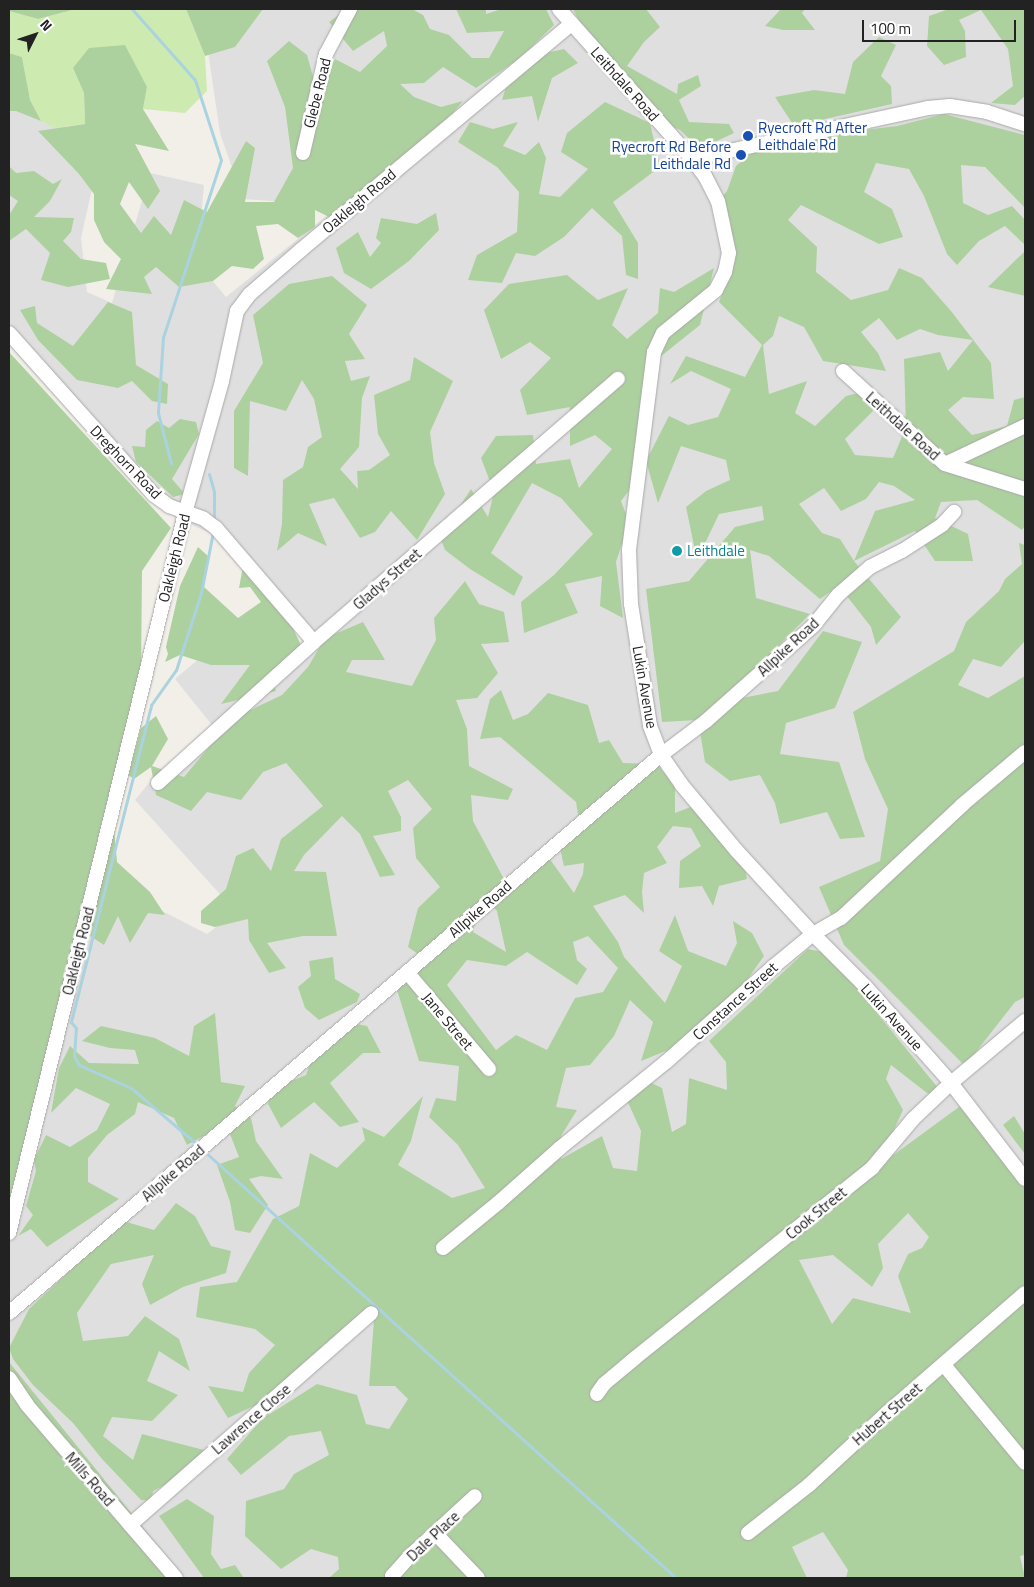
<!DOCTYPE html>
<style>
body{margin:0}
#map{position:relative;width:1034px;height:1587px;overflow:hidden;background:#f2efe9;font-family:"Titillium Web",sans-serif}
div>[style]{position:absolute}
.residential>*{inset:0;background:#e0dfdf}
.grass>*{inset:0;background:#cdebb0}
.forest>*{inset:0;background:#add19e}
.stream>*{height:3px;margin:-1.5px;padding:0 1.5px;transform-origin:1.5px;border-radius:1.5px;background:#aad3df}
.roads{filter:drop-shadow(0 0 1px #a9a9a9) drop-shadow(0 0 1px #a9a9a9)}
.minor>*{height:14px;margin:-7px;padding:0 7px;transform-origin:7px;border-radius:7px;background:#fff}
.dots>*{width:14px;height:14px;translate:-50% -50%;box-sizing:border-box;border:2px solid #fff;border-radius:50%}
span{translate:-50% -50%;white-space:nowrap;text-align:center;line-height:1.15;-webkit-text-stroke:5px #fff;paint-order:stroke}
.street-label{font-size:15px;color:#222}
.transit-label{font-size:15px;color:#164399}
.left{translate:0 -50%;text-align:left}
.right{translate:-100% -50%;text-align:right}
.culture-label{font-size:15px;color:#0d838f}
.frame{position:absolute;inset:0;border:10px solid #222;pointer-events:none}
.north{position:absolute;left:10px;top:10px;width:50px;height:50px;-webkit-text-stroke:4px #fff;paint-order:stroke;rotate:49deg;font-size:14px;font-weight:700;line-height:20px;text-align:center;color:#222}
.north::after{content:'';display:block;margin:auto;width:18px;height:22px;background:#222;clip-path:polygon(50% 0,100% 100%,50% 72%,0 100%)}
.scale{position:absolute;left:862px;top:20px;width:154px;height:22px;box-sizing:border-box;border:2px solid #222;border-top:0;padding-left:6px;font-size:15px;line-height:18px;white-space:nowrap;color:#222;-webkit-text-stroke:4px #fff;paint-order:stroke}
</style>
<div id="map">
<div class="residential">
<i style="clip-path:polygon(215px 9px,1025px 9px,1025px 1578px,164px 1578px,9px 1392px,9px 1211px,76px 924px,133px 896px,207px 934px,236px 912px,135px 800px,149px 783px,212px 725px,175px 679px,228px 634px,267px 679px,309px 643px,218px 537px,177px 518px,142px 493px,9px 340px,9px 64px,98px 162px,81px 238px,87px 292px,112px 303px,150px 173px,204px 185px,197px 262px,226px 297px,346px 200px,284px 202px,243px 199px,220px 133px,205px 31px)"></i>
</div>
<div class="grass">
<i style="clip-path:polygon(76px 9px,186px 9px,205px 56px,207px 91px,185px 113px,143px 109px,147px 87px,73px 68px,84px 93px,85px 124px,54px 128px,41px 121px,30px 100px,22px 57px,9px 53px,9px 11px,38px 19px)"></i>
</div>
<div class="forest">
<i style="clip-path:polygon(9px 9px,76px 9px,38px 19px,9px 11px)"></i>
<i style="clip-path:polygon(186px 9px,263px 9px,235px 47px,205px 56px)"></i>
<i style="clip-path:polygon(361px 9px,412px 9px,423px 15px,430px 29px,449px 35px,472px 58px,489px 58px,504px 31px,467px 33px,456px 9px,486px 9px,486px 14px,502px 9px,546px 9px,554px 25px,520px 58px,476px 88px,443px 67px,424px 83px,400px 84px,414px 97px,441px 107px,463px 101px,452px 114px,390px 174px,331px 218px,315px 210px,315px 227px,298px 238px,278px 224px,256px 226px,264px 259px,253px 269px,232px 266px,213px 281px,179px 287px,156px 267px,144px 277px,152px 294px,106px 289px,121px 259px,104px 242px,94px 220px,94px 194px,79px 174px,38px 131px,85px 124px,84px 93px,73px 68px,89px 48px,125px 45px,147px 87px,143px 109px,169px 151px,135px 144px,160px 191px,148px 209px,129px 182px,120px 204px,141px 233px,154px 216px,171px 235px,184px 200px,207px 212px,246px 141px,255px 148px,245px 202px,274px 202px,293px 168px,285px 107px,267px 61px,289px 41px,307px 55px,317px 91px,335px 59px,360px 72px,387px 46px,384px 31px,353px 51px,329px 22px,340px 14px)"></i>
<i style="clip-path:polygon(573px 9px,646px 9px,660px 27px,644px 42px,627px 66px,677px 94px,678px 84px,698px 75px,701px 86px,679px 100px,689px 122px,729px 124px,734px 133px,700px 149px,680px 130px,668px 125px,586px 35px)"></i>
<i style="clip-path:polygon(781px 9px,805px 9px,802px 13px,815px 30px,783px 30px,765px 26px)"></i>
<i style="clip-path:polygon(949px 9px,1025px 9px,1025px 96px,1015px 105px,991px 103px,1013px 86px,1008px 49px,981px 10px,959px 20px,965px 31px,966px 57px,944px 65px,927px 46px,929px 16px)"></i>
<i style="clip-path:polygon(879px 37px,896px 45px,881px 76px,891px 86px,892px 104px,794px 126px,775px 97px,814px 90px,845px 94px,853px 62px)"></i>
<i style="clip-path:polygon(564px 49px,578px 63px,552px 78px,538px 122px,532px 96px,502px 100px,510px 74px,541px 54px)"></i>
<i style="clip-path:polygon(9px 53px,22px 57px,30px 100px,41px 121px,16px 111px,9px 111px)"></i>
<i style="clip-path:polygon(605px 102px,650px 123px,660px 167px,613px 202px,638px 243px,638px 279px,626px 275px,622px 236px,592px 208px,564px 237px,535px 256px,516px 253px,502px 283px,468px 280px,477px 255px,517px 232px,519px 192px,497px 167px,458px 142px,470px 122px,493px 129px,518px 122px,503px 146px,525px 155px,539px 142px,546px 158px,539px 194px,560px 197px,588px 169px,561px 152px,567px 133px)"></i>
<i style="clip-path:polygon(evenodd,944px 114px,1025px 135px,1025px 208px,985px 167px,961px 165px,963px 203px,988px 215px,1012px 206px,1025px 220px,1025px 245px,1005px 226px,979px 241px,957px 265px,947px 254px,924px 196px,909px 169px,876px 163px,864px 192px,892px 209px,903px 237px,879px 244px,801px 205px,788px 220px,817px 247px,816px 272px,851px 300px,888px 290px,899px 268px,922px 278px,951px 311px,991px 363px,994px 399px,963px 397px,948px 410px,972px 435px,1007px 426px,1014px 400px,1025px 397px,1025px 526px,1022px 530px,977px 500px,941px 502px,935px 518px,968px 534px,973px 561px,935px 561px,915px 531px,854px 561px,901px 617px,876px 645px,871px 627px,839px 586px,820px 599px,769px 556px,750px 550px,756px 598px,810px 614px,765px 659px,742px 698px,778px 691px,823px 631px,862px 642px,835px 708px,786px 723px,780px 754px,839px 762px,865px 837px,840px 839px,827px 812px,780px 824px,775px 803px,760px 775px,730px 781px,705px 762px,698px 720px,662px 722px,646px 589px,689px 581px,735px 527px,764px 520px,762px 506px,719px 514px,697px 560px,686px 507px,706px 491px,730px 480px,726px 460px,681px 446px,658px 503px,646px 461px,669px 416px,688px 425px,718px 417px,731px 389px,691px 371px,670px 384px,686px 356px,745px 377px,762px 345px,719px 302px,735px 260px,730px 220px,721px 198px,727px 191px,736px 166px,773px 135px,793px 139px,897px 126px,944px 114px,779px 316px,804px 327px,823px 361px,886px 371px,878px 353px,861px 332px,879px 318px,897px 340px,920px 329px,938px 335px,973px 340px,948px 371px,940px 352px,904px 359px,906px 427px,893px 458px,855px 455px,845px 439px,873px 411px,871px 390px,846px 396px,815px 426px,795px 413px,807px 381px,769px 394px,763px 345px,773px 336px,779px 316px,944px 114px,879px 482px,894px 486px,915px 500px,875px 511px,854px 561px,840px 539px,822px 533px,799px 504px,824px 488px,841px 511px,866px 499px,879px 482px)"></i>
<i style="clip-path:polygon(9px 166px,16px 173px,34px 171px,53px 184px,62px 179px,50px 201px,34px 217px,74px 218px,71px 232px,63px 241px,81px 259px,106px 263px,110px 279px,68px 287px,41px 280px,50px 253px,26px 229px,9px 241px,9px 215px,18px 201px,9px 195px)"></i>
<i style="clip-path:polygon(436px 213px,439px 230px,409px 261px,371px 289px,344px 273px,336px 248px,358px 232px,370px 257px,381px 243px,376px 238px,381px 218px,417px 224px)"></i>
<i style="clip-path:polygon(1025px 251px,1025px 296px,988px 287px)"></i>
<i style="clip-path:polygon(714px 268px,700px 325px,645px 369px,631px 488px,621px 501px,629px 522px,616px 562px,623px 618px,600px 606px,602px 576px,565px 584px,578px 613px,524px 633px,521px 602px,554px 575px,593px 534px,561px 498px,532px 483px,491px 553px,523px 577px,514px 596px,470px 569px,445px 550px,440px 537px,471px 489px,488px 517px,494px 492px,481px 458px,496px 436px,533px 435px,536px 464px,570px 459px,579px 488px,612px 449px,595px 435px,570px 446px,570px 407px,527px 415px,520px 390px,551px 358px,530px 342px,501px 359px,484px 310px,509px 284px,567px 275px,598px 300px,628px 288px,612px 325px,627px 339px,658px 313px,660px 288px,674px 292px)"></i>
<i style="clip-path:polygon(332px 276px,367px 305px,349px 334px,365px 359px,345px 361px,351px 381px,370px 376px,362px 398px,359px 447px,340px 469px,358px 489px,357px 471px,369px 470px,390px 455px,378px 434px,374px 395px,410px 380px,414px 357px,453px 381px,430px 432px,434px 463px,445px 494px,417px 540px,391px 511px,375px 532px,360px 538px,334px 498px,309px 504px,327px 546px,298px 533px,277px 551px,282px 524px,283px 480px,303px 467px,308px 447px,322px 437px,314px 399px,302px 380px,286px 411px,250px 401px,248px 476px,234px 468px,234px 411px,263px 363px,253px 315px,289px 284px)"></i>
<i style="clip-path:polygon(108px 302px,132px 312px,136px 365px,168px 384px,167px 404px,152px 401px,132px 381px,118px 388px,77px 380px,38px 340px,20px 310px,35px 306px,37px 323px,73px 346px)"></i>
<i style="clip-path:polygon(9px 352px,171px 528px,142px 571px,141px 673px,9px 1206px)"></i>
<i style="clip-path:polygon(180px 419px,196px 422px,199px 434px,172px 479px,185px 494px,173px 497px,136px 462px,132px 446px,145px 447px,146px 430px,157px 421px,169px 428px)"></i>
<i style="clip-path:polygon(1019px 543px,1025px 545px,1025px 641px,1001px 667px,973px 659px,958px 685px,988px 698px,1025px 676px,1025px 997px,1015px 1002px,965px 1066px,844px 945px,819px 887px,880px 861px,888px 809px,865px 759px,853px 712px,954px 651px,966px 622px,999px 591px,1005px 579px,1022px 564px)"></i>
<i style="clip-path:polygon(198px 547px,208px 556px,204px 587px,238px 618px,261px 602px,250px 587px,239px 588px,243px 566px,281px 604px,302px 647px,271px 675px,276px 691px,221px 704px,250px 665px,211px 665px,180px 655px,165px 662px,168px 654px,166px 647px,180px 586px)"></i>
<i style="clip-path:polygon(evenodd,465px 581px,479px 604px,504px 612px,509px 642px,481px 644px,498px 673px,477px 698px,456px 700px,467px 729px,469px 766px,513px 789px,508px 800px,471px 795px,473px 821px,504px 879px,544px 851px,574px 893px,583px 874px,584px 863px,564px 866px,557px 836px,580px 827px,576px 802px,500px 737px,480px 739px,490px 699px,501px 690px,513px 720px,528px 714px,548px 693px,588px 705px,599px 743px,609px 740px,623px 763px,657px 764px,675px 787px,675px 813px,693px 806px,735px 860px,745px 869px,747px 879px,719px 886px,713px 906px,702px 886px,679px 888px,680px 861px,701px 846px,691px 828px,673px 826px,657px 847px,667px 863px,644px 873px,642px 892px,644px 913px,625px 895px,593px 906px,618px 942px,624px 957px,665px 1003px,682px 966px,659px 951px,675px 915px,688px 951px,726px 966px,737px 943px,733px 921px,752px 933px,764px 956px,732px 1001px,683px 1044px,641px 1061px,653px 1022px,630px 1000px,614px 1036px,590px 1065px,566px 1068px,556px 1107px,577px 1110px,561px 1136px,561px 1159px,602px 1136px,613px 1168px,637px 1171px,641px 1131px,625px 1096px,637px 1076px,662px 1088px,672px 1132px,686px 1124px,689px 1078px,727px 1090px,726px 1062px,709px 1041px,808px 949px,828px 953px,943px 1094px,927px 1093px,891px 1065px,886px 1079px,903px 1110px,877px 1167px,963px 1104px,1025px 1180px,1025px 1555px,1020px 1556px,1025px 1578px,846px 1578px,848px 1570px,823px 1532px,792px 1547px,807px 1578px,329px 1578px,339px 1569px,338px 1557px,311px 1549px,281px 1569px,245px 1536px,246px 1501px,284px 1489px,294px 1474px,329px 1455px,321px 1431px,289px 1436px,241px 1475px,227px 1459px,262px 1419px,317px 1384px,357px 1395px,366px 1424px,389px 1429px,408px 1399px,395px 1386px,369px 1386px,375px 1306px,318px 1354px,278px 1395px,228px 1418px,208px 1386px,243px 1392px,249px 1373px,275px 1345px,255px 1329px,196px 1317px,200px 1287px,237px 1282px,273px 1219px,299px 1206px,310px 1153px,337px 1168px,365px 1140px,362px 1127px,384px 1137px,423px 1096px,411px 1141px,398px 1165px,452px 1198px,485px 1188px,458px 1145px,429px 1117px,436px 1098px,456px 1101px,459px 1066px,419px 1061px,397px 990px,428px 961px,408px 947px,418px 908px,440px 887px,416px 858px,413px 828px,432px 809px,408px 780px,388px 791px,401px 817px,401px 831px,373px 836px,395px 875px,380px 877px,360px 834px,342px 816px,304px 855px,294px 871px,326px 872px,337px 936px,303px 936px,267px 943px,286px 968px,269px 973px,249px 940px,248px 919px,215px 927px,201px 923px,201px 911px,226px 889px,236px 856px,253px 848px,271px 871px,281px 839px,323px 806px,286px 763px,263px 772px,241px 800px,207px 792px,191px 811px,156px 795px,151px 767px,134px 779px,128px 775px,141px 728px,156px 716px,168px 739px,152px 766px,184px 777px,209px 747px,219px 725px,282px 695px,308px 667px,325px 638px,363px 622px,385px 660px,352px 660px,346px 672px,412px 686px,436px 640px,434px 618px,465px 581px,482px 895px,497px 911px,506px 952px,473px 932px,482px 895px,465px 581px,588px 936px,618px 968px,603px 992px,575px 998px,547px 1050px,516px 1035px,496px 1050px,447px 985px,467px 960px,506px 966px,527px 952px,577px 985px,587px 969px,577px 960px,573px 942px,588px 936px,465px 581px,908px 1213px,929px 1237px,922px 1248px,908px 1254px,898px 1276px,911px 1313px,853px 1298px,832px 1324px,799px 1260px,833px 1255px,872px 1287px,883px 1268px,878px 1244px,908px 1213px)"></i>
<i style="clip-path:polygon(114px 828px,117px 862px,150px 892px,165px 915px,148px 913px,130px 943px,118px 916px,104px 945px,81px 930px)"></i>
<i style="clip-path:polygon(333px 957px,335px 979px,360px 994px,357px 1002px,319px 1020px,305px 1008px,298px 987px,311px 976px,309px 961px)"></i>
<i style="clip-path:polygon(215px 1013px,221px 1082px,245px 1086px,235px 1106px,251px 1118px,256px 1141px,283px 1179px,261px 1176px,249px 1179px,268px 1205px,250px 1233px,235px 1230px,230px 1202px,217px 1165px,239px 1157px,226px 1124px,187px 1145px,174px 1118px,138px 1102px,135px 1114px,107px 1135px,88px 1158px,88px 1182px,119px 1199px,47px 1247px,31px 1229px,18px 1236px,33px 1215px,26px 1206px,36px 1171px,34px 1160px,46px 1135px,70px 1147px,97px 1130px,110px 1104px,76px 1088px,51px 1113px,59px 1068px,70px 1046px,89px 1063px,139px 1064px,135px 1050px,110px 1048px,82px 1041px,101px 1026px,155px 1038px,189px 1056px,194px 1026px)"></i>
<i style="clip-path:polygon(341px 1021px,367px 1026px,381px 1053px,363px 1053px,330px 1083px,359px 1122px,340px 1127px,314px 1102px,281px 1128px,268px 1104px,272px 1089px,306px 1075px,313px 1055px)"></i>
<i style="clip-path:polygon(1014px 1116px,1025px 1134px,1025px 1154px,1003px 1125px)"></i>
<i style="clip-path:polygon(176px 1203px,195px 1216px,211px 1246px,231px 1251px,226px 1273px,183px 1287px,150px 1305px,142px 1284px,154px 1255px,111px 1264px,77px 1313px,83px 1341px,128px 1336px,145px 1316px,179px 1339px,190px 1371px,159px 1351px,147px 1381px,178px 1395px,152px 1421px,112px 1417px,103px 1436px,133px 1460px,142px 1434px,204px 1450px,192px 1471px,153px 1491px,151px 1501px,141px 1500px,102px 1459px,73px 1423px,33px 1385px,13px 1359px,9px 1348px,29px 1309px,123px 1221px,154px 1230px)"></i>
<i style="clip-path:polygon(9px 1362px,184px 1578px,9px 1578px)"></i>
<i style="clip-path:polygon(187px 1499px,214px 1516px,211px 1554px,221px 1569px,235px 1565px,244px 1578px,204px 1578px,159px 1516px)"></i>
</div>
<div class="stream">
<i style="left:132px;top:9px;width:95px;rotate:48.4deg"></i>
<i style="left:195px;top:80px;width:84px;rotate:72deg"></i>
<i style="left:221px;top:160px;width:186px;rotate:108.1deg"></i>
<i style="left:163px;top:337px;width:76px;rotate:93.8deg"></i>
<i style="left:158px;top:413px;width:52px;rotate:75.4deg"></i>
<i style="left:209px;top:474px;width:19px;rotate:74deg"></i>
<i style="left:214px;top:492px;width:29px;rotate:90deg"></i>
<i style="left:199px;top:1146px;width:89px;rotate:-139.5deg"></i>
<i style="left:131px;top:1088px;width:57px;rotate:-156.1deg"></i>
<i style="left:79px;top:1065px;width:10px;rotate:-119deg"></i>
<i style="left:74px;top:1056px;width:28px;rotate:-86deg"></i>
<i style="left:76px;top:1028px;width:8px;rotate:-130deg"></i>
<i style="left:71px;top:1022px;width:327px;rotate:-75.8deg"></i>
<i style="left:151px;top:705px;width:43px;rotate:-54.5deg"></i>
<i style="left:176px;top:670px;width:81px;rotate:-72deg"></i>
<i style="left:201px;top:593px;width:62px;rotate:-78.9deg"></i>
<i style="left:204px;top:1151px;width:636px;rotate:42.13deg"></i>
</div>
<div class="roads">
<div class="minor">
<i style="left:559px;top:9px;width:200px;rotate:48.4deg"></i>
<i style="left:692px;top:159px;width:21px;rotate:53deg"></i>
<i style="left:705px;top:176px;width:28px;rotate:63deg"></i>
<i style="left:718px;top:201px;width:53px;rotate:78.1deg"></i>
<i style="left:729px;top:253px;width:19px;rotate:102deg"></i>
<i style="left:725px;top:272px;width:20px;rotate:117deg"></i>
<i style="left:716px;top:290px;width:68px;rotate:140.9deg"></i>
<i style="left:663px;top:333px;width:21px;rotate:115deg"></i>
<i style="left:654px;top:352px;width:200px;rotate:97.2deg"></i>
<i style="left:629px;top:550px;width:54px;rotate:87.9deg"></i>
<i style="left:631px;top:604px;width:123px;rotate:81.1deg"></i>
<i style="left:650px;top:726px;width:31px;rotate:69deg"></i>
<i style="left:661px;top:755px;width:35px;rotate:55deg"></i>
<i style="left:681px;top:784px;width:86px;rotate:50.2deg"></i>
<i style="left:736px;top:850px;width:114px;rotate:47.5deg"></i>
<i style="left:813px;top:934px;width:74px;rotate:45deg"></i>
<i style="left:865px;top:986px;width:130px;rotate:48.4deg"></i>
<i style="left:951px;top:1083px;width:121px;rotate:52.4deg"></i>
<i style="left:303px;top:153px;width:102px;rotate:-76.9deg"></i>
<i style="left:326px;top:54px;width:51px;rotate:-61.9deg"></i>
<i style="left:692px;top:159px;width:241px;rotate:-12.2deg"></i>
<i style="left:928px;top:108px;width:22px;rotate:-5deg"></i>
<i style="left:950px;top:106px;width:37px;rotate:9deg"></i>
<i style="left:987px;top:112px;width:40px;rotate:18deg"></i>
<i style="left:9px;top:333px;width:217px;rotate:48.2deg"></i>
<i style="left:154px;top:495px;width:19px;rotate:36deg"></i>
<i style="left:169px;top:506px;width:37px;rotate:20deg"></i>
<i style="left:204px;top:519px;width:15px;rotate:37deg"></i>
<i style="left:216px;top:528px;width:150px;rotate:49.3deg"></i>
<i style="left:843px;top:371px;width:138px;rotate:42.4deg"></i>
<i style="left:945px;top:464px;width:84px;rotate:17.4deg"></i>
<i style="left:945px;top:464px;width:89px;rotate:-25.4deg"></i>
<i style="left:158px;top:783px;width:210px;rotate:-42.1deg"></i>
<i style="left:314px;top:642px;width:402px;rotate:-40.9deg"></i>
<i style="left:407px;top:972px;width:127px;rotate:49.8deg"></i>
<i style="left:9px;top:1233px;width:741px;rotate:-76.26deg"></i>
<i style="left:185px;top:513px;width:137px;rotate:-74.3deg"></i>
<i style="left:222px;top:381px;width:72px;rotate:-77.9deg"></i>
<i style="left:237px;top:311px;width:21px;rotate:-53deg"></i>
<i style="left:250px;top:294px;width:67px;rotate:-40.8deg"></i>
<i style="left:301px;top:250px;width:352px;rotate:-39.9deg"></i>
<i style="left:443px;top:1248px;width:71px;rotate:-39.3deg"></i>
<i style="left:498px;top:1203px;width:83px;rotate:-41.6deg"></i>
<i style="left:560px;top:1148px;width:136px;rotate:-39.1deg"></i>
<i style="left:666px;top:1062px;width:143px;rotate:-41.6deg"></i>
<i style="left:773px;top:967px;width:52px;rotate:-39.5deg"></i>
<i style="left:813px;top:934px;width:32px;rotate:-30deg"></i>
<i style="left:841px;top:918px;width:166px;rotate:-43deg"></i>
<i style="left:962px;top:805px;width:82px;rotate:-40.1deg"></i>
<i style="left:9px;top:1313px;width:858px;rotate:-40.56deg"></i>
<i style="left:661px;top:755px;width:56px;rotate:-37.1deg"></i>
<i style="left:706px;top:721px;width:143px;rotate:-41.6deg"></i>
<i style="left:813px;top:626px;width:40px;rotate:-51deg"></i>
<i style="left:838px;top:595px;width:43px;rotate:-41.2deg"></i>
<i style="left:870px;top:567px;width:36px;rotate:-27deg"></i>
<i style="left:902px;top:551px;width:48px;rotate:-33deg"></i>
<i style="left:942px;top:525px;width:18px;rotate:-47deg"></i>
<i style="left:944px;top:1365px;width:127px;rotate:50.4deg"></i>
<i style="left:9px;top:1378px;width:32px;rotate:56deg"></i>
<i style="left:27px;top:1405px;width:228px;rotate:49.3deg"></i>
<i style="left:597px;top:1394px;width:12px;rotate:-55deg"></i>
<i style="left:604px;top:1384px;width:40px;rotate:-40deg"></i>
<i style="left:635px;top:1358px;width:304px;rotate:-38.7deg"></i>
<i style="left:872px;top:1168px;width:64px;rotate:-50.1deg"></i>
<i style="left:913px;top:1119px;width:52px;rotate:-43.5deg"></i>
<i style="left:951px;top:1083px;width:97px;rotate:-40deg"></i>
<i style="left:130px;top:1525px;width:321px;rotate:-41.3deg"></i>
<i style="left:435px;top:1533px;width:62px;rotate:46.3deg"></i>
<i style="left:748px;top:1533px;width:78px;rotate:-38.2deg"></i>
<i style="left:809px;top:1485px;width:108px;rotate:-42.7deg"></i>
<i style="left:888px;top:1412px;width:181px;rotate:-41deg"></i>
<i style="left:392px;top:1576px;width:27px;rotate:-48deg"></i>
<i style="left:410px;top:1556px;width:88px;rotate:-42.7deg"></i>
</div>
</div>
<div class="dots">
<i style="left:748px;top:136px;background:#1a4fb4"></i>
<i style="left:741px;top:155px;background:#1a4fb4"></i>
<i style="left:677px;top:551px;background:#0f9aa8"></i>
</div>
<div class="street-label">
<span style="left:625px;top:84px;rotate:48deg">Leithdale Road</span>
<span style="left:317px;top:93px;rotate:-76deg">Glebe Road</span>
<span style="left:359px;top:201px;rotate:-40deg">Oakleigh Road</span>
<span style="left:903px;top:426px;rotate:42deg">Leithdale Road</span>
<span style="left:126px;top:462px;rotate:46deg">Dreghorn Road</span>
<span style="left:174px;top:558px;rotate:-76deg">Oakleigh Road</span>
<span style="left:387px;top:579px;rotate:-41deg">Gladys Street</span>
<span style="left:788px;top:647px;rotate:-43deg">Allpike Road</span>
<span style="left:645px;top:687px;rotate:80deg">Lukin Avenue</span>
<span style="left:480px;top:909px;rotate:-41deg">Allpike Road</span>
<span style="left:78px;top:951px;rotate:-76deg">Oakleigh Road</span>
<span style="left:735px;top:1001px;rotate:-42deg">Constance Street</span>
<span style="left:892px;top:1017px;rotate:48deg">Lukin Avenue</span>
<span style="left:448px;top:1021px;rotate:50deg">Jane Street</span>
<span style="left:173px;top:1173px;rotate:-41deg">Allpike Road</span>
<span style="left:816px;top:1213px;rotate:-39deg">Cook Street</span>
<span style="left:887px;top:1414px;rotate:-41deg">Hubert Street</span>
<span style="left:251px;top:1419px;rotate:-41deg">Lawrence Close</span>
<span style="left:90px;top:1479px;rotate:49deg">Mills Road</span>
<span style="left:433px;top:1536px;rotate:-43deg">Dale Place</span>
</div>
<div class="transit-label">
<span class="left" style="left:758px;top:136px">Ryecroft Rd After<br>Leithdale Rd</span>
<span class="right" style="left:731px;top:155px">Ryecroft Rd Before<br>Leithdale Rd</span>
</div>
<div class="culture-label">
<span class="left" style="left:687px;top:551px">Leithdale</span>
</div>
<div class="frame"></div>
<div class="north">N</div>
<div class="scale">100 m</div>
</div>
